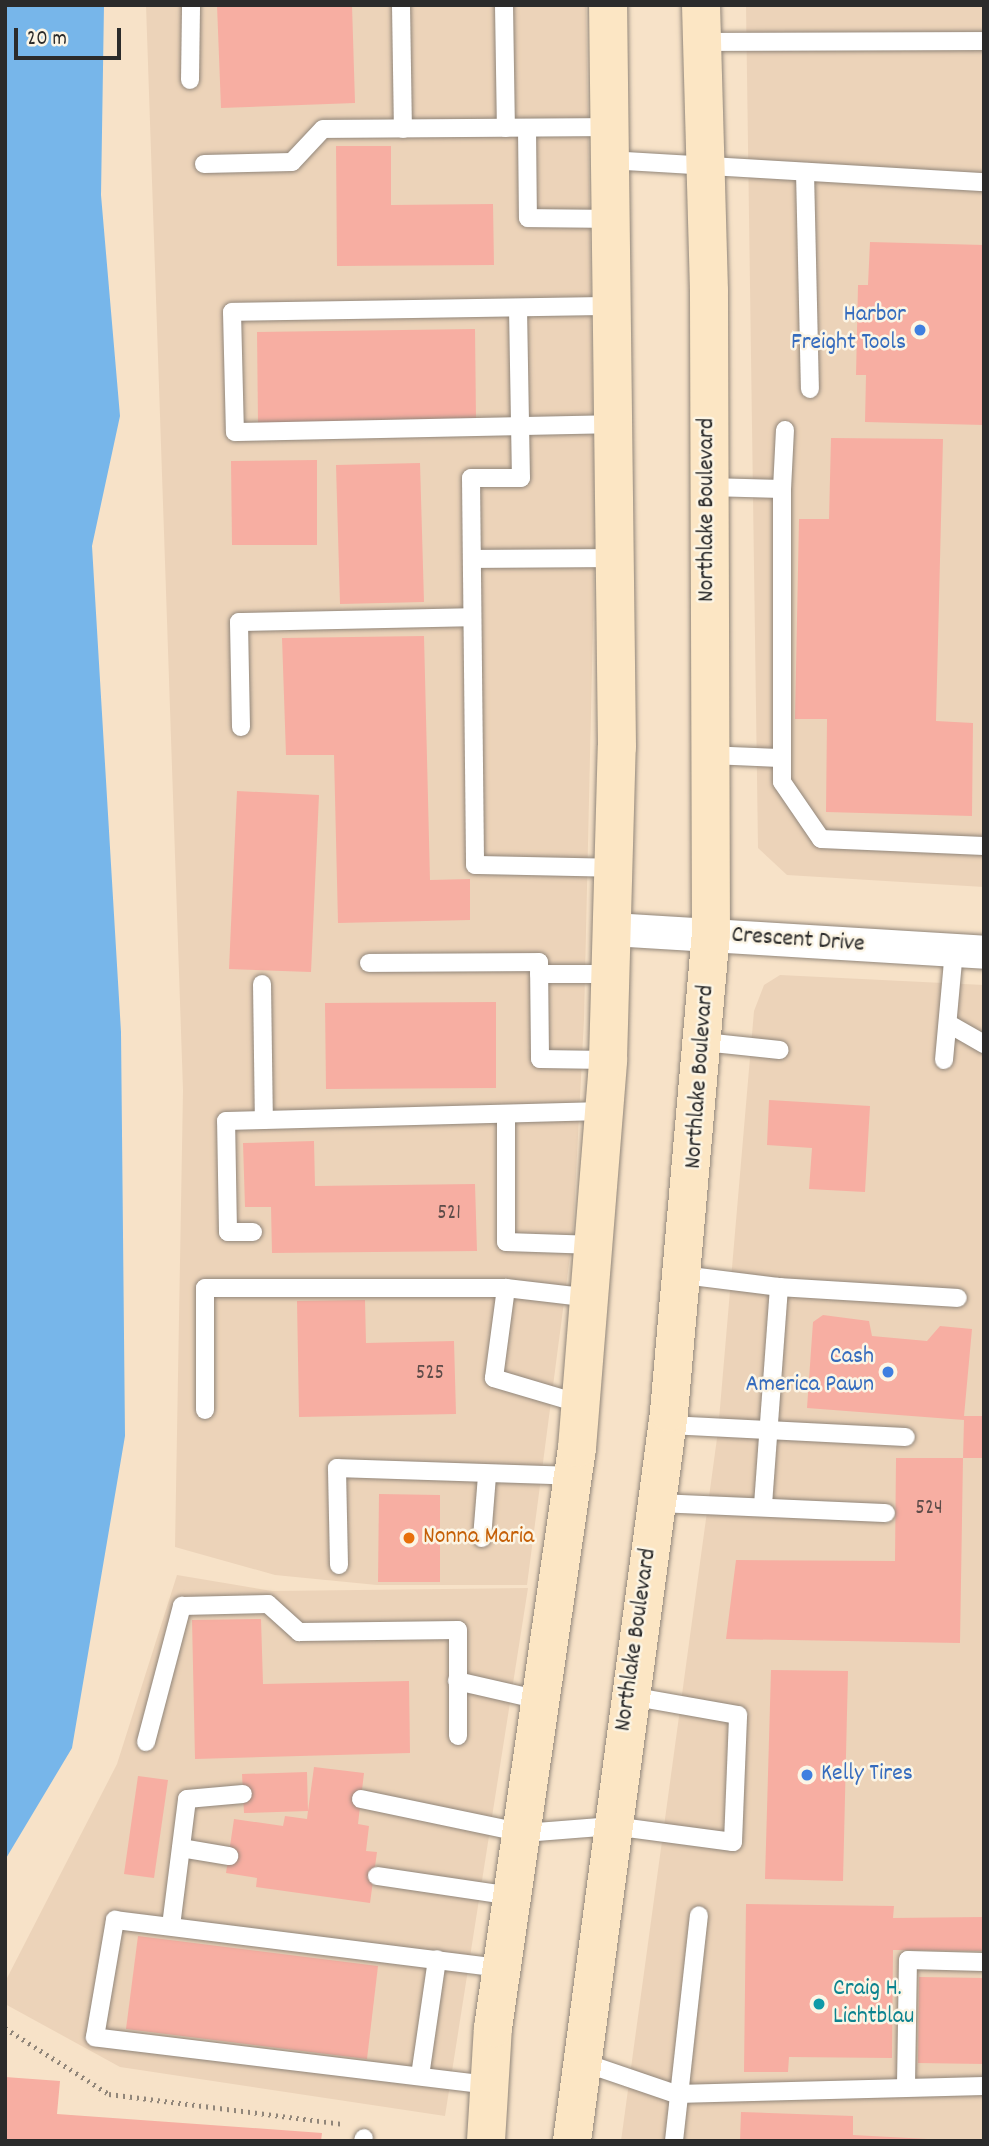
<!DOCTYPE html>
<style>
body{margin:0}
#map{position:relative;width:989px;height:2146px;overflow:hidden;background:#f7e2c8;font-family:Dekko,sans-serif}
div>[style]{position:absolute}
.built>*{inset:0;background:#ecd3b9}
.water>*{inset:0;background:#77b6ea}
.building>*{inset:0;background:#f7aea2}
.path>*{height:4.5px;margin-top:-2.25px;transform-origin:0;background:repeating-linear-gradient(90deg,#91867a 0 2px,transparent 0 7px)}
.roads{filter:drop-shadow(0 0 2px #91867a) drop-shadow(0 0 2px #91867a)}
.service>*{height:18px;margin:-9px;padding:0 9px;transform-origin:9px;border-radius:9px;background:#fff}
.minor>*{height:33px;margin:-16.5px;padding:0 16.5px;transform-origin:16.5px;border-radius:16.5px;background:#fff}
.secondary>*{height:38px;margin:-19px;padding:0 19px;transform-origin:19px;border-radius:19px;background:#fce6c4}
.dots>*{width:19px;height:19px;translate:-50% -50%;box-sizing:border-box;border:4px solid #fcf5e5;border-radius:50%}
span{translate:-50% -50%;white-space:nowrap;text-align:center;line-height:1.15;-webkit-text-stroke:5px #fcf5e5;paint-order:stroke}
.number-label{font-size:21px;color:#5e4c49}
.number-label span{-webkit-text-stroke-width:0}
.shop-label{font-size:24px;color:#366cbe}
.right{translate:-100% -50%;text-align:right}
.left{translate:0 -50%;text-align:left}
.street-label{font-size:24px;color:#2b2b2b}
.food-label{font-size:24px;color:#c56008}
.culture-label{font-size:24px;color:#0d838f}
.frame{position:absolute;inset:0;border:7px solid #2b2b2b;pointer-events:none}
.scale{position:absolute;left:14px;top:28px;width:107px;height:32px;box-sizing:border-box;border:4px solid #2b2b2b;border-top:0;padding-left:9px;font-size:21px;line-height:24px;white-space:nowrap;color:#2b2b2b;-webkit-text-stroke:5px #fcf5e5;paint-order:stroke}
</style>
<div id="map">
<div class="built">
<i style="clip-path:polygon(146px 5px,586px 5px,595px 537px,584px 1019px,573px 1233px,527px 1585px,377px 1585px,275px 1575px,175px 1547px,183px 1090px)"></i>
<i style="clip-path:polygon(746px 5px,984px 5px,984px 887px,787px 875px,758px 848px)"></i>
<i style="clip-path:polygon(780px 975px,984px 985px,984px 2141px,621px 2141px,718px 1431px,754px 1011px,764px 985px)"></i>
<i style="clip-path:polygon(177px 1575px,272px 1591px,528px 1588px,445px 2116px,120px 2067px,5px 2004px,5px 1982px,117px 1764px)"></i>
</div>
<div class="water">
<i style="clip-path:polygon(5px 5px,104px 5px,101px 195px,120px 416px,92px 546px,121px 1032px,125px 1436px,72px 1748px,5px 1860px)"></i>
</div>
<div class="building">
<i style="clip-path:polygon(217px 5px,352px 5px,355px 103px,221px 108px)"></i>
<i style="clip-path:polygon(336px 146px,391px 146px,391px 205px,493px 204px,494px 265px,337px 266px)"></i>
<i style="clip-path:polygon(870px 242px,984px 245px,984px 425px,865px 422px,866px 375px,856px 375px,858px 285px,868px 285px)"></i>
<i style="clip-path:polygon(475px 329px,476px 420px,258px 423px,257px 332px)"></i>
<i style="clip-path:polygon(831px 438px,943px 439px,936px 721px,973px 723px,972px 816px,826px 812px,827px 719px,795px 719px,799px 519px,829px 519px)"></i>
<i style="clip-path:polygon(317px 460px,317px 545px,232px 545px,231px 461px)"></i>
<i style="clip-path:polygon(420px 463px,424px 602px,340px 604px,336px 465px)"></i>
<i style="clip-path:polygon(424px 636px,430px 880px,470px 879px,470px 920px,338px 923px,334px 755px,286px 755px,282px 638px)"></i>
<i style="clip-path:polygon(237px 791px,319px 795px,311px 972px,229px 969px)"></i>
<i style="clip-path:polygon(496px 1002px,496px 1088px,326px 1089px,325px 1003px)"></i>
<i style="clip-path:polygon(769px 1100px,870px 1106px,865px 1192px,809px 1189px,812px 1148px,767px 1145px)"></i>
<i style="clip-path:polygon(314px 1141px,315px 1186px,475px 1184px,477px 1251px,272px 1253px,271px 1207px,245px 1207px,243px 1143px)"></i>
<i style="clip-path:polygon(365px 1300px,366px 1343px,454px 1341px,456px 1414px,299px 1417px,297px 1301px)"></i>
<i style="clip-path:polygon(823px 1315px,869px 1321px,872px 1336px,927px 1341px,940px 1326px,972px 1329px,964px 1416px,984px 1416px,984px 1458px,963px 1458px,964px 1420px,807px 1408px,813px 1322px)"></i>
<i style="clip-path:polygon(896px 1458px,963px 1458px,960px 1643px,726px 1639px,736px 1560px,895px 1561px)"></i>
<i style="clip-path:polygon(379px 1494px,440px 1495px,440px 1582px,378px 1582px)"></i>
<i style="clip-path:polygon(261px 1619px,263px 1684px,409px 1681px,410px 1753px,195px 1759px,192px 1620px)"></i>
<i style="clip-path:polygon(771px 1670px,848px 1671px,843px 1881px,765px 1879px)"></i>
<i style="clip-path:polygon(314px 1767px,364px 1773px,358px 1824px,369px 1826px,366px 1851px,377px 1852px,370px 1903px,256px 1887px,257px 1878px,226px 1873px,234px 1819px,283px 1826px,285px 1816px,307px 1819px,308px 1811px,244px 1813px,242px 1774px,307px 1772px,308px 1811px)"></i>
<i style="clip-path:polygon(138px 1776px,168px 1780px,154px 1878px,124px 1874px)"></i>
<i style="clip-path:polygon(746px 1904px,894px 1906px,893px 1918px,984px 1917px,984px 1951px,893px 1950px,892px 2058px,789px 2057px,788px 2072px,744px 2072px)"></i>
<i style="clip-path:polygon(138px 1936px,378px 1966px,367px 2059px,126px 2029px)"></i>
<i style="clip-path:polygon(919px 1977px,984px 1978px,984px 2064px,918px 2063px)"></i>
<i style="clip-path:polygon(5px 2077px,60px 2081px,57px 2114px,322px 2133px,321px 2141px,5px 2141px)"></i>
<i style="clip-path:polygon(741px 2112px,853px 2116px,853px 2135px,965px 2141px,740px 2141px)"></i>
</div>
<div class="path">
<i style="left:5px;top:2028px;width:123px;rotate:32.4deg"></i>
<i style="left:109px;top:2094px;width:235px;rotate:7.3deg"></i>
</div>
<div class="roads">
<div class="service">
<i style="left:401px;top:5px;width:124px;rotate:89.1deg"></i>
<i style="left:504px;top:5px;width:123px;rotate:89.1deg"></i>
<i style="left:702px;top:42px;width:282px;rotate:-0.2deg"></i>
<i style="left:190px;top:80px;width:75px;rotate:-89.2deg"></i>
<i style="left:527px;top:128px;width:90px;rotate:89.4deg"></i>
<i style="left:528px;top:218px;width:82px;rotate:0.7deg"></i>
<i style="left:609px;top:160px;width:376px;rotate:3.4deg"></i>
<i style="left:204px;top:164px;width:88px;rotate:-1.3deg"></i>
<i style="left:292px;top:162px;width:45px;rotate:-46.8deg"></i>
<i style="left:323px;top:129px;width:286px;rotate:-0.4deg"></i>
<i style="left:805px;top:172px;width:217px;rotate:88.7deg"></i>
<i style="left:610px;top:306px;width:378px;rotate:179.1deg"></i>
<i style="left:232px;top:312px;width:120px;rotate:88.6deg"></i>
<i style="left:235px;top:432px;width:376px;rotate:-1.2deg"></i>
<i style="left:518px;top:308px;width:170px;rotate:89deg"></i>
<i style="left:521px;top:478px;width:50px;rotate:180deg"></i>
<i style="left:471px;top:478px;width:387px;rotate:89.4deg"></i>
<i style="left:475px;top:865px;width:139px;rotate:1.2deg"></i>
<i style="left:708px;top:487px;width:74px;rotate:1.5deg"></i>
<i style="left:782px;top:489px;width:293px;rotate:90deg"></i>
<i style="left:782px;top:782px;width:69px;rotate:55.6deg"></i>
<i style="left:821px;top:839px;width:163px;rotate:2.5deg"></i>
<i style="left:782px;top:489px;width:59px;rotate:-87.1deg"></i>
<i style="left:472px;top:559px;width:141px;rotate:-0.4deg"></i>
<i style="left:241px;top:727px;width:105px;rotate:-91.1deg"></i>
<i style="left:239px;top:622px;width:233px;rotate:-1.2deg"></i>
<i style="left:709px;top:755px;width:73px;rotate:2.4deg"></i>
<i style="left:369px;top:963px;width:170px;rotate:-0.3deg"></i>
<i style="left:539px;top:962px;width:97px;rotate:89.4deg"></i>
<i style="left:540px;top:1059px;width:68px;rotate:0.8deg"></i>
<i style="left:539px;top:974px;width:72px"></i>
<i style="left:262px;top:984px;width:136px;rotate:89.2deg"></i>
<i style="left:949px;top:1024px;width:40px;rotate:29.7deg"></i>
<i style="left:704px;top:1042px;width:76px;rotate:6deg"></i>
<i style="left:944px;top:1060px;width:109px;rotate:-84.8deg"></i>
<i style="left:506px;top:1114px;width:128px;rotate:90deg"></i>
<i style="left:506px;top:1242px;width:90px;rotate:1.9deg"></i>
<i style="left:253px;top:1232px;width:25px;rotate:180deg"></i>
<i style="left:228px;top:1232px;width:111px;rotate:-91deg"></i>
<i style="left:226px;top:1121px;width:378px;rotate:-1.5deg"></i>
<i style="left:683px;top:1275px;width:97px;rotate:7.1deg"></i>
<i style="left:779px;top:1287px;width:220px;rotate:94.2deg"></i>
<i style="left:779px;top:1287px;width:179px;rotate:3.5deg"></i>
<i style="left:581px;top:1404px;width:91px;rotate:-163.4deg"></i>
<i style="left:494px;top:1378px;width:91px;rotate:-82.4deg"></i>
<i style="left:506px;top:1288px;width:86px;rotate:6.7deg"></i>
<i style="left:205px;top:1410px;width:122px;rotate:-90deg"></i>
<i style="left:205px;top:1288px;width:301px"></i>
<i style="left:668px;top:1425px;width:238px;rotate:2.9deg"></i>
<i style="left:656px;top:1503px;width:230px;rotate:2.5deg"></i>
<i style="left:482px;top:1538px;width:62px;rotate:-85.4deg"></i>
<i style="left:339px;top:1565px;width:97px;rotate:-91.2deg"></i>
<i style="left:337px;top:1468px;width:236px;rotate:1.9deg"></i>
<i style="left:457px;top:1681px;width:89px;rotate:12.9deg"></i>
<i style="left:146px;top:1742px;width:141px;rotate:-75.2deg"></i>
<i style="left:182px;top:1606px;width:86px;rotate:-1.3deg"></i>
<i style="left:268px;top:1604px;width:42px;rotate:42.1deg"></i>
<i style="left:299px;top:1632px;width:159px;rotate:-0.7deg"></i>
<i style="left:458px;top:1630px;width:106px;rotate:90deg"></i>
<i style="left:361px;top:1799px;width:167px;rotate:11.8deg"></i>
<i style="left:524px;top:1833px;width:89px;rotate:-4.5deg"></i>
<i style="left:613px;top:1826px;width:121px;rotate:7.6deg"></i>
<i style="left:733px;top:1842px;width:127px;rotate:-87.7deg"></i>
<i style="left:738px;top:1715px;width:110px;rotate:-170deg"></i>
<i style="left:181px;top:1848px;width:49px;rotate:9.5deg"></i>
<i style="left:377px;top:1876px;width:137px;rotate:8.4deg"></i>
<i style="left:171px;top:1926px;width:128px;rotate:-82.8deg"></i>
<i style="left:187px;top:1799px;width:56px;rotate:-5.1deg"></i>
<i style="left:582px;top:2062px;width:99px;rotate:18.8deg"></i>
<i style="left:676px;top:2094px;width:308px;rotate:-1.5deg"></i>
<i style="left:420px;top:2076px;width:118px;rotate:-81.7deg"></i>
<i style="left:489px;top:2085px;width:397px;rotate:-173.1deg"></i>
<i style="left:95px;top:2037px;width:119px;rotate:-80.3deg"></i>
<i style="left:115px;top:1920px;width:390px;rotate:7.1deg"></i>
<i style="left:906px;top:2085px;width:125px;rotate:-89.1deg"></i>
<i style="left:908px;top:1960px;width:76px;rotate:1.5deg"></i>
<i style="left:363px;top:2141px;width:3px;rotate:-72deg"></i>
<i style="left:674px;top:2141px;width:227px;rotate:-83.7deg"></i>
</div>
<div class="minor">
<i style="left:612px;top:929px;width:373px;rotate:3.5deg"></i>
</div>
<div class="secondary">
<i style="left:486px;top:2141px;width:113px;rotate:-86.5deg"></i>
<i style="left:493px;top:2028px;width:586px;rotate:-81.76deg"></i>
<i style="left:577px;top:1448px;width:389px;rotate:-85.4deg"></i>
<i style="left:608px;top:1060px;width:313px;rotate:-88.4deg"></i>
<i style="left:617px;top:747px;width:742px;rotate:-90.69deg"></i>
<i style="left:572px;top:2141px;width:735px;rotate:-82.42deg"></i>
<i style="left:669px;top:1412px;width:478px;rotate:-85deg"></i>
<i style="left:711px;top:936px;width:645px;rotate:-90.18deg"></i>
<i style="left:709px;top:291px;width:286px;rotate:-91.6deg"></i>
</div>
</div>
<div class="dots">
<i style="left:920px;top:330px;background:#3f7fe0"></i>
<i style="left:888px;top:1372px;background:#3f7fe0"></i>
<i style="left:409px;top:1538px;background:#e8710a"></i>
<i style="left:807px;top:1775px;background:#3f7fe0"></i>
<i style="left:819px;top:2004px;background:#0f9aa8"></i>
</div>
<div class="number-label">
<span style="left:449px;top:1214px">521</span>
<span style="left:430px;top:1374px">525</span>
<span style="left:929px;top:1509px">524</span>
</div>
<div class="shop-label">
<span class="right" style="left:906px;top:330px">Harbor<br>Freight Tools</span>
<span class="right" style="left:874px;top:1372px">Cash<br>America Pawn</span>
<span class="left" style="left:821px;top:1775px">Kelly Tires</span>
</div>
<div class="street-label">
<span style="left:708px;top:510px;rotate:-90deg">Northlake Boulevard</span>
<span style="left:798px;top:941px;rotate:4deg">Crescent Drive</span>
<span style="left:701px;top:1077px;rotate:-86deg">Northlake Boulevard</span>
<span style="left:637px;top:1640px;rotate:-82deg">Northlake Boulevard</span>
</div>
<div class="food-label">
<span class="left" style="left:423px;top:1538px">Nonna Maria</span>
</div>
<div class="culture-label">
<span class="left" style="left:833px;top:2004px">Craig H.<br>Lichtblau</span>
</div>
<div class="frame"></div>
<div class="scale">20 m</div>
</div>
